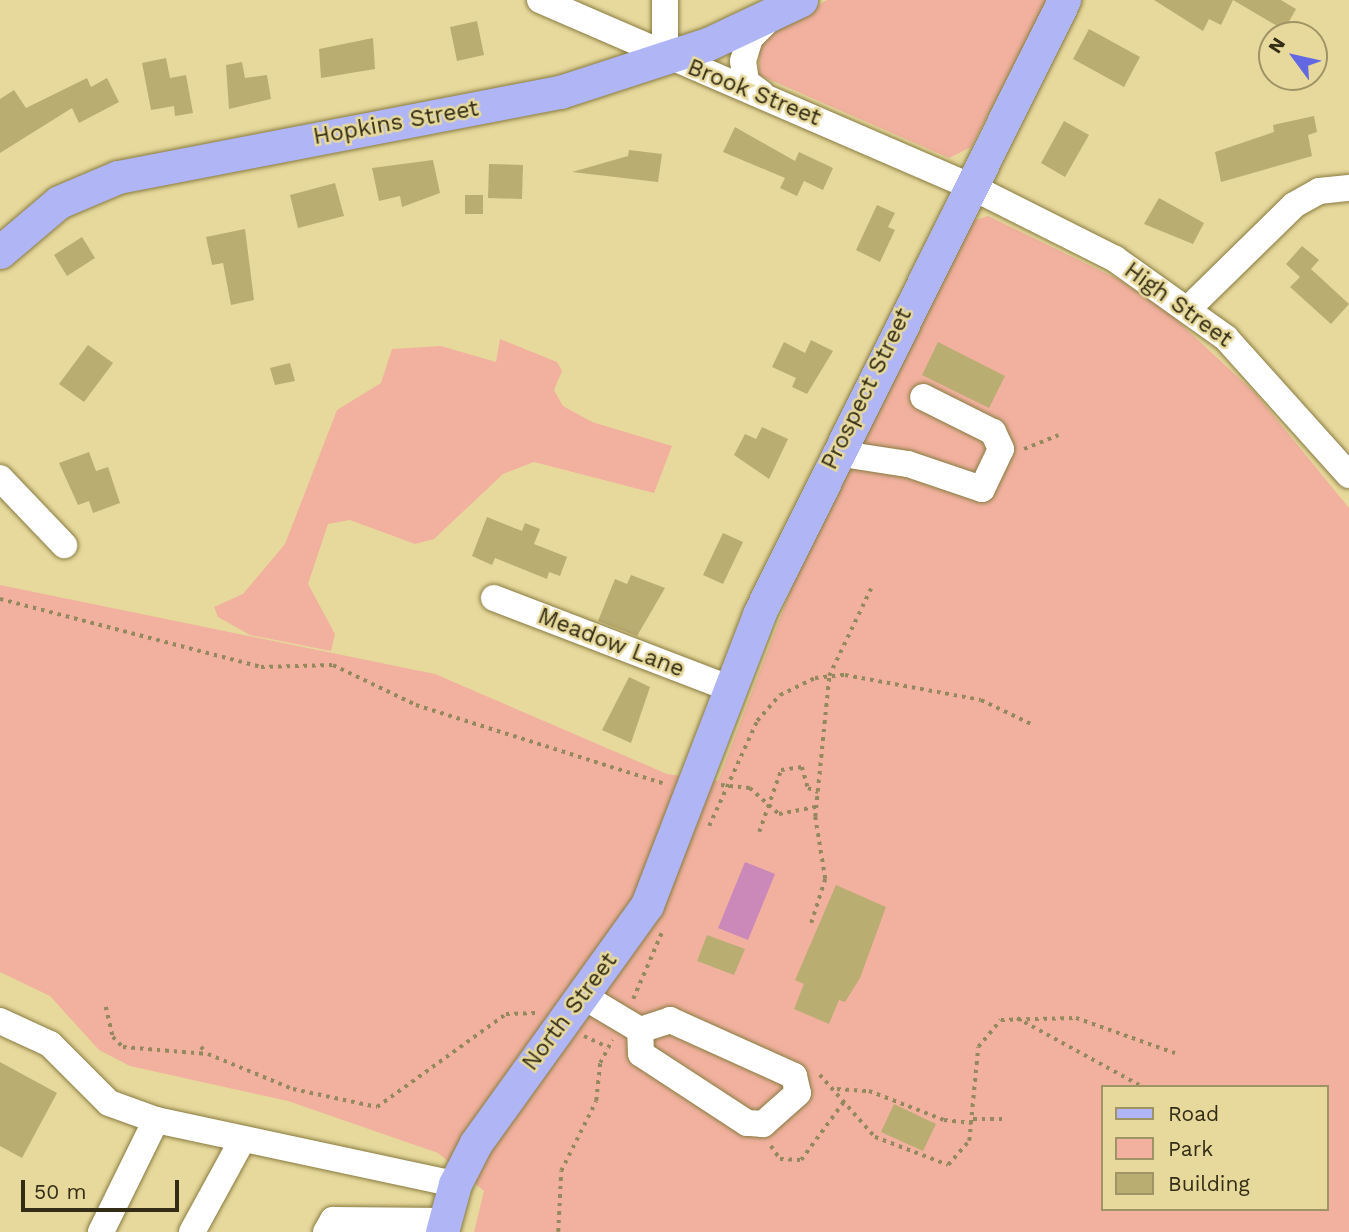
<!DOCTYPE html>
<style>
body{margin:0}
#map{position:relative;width:1349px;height:1232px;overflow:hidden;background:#e7d99c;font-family:"Work Sans",sans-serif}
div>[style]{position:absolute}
.green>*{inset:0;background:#f1b19e}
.water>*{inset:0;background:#cb89b9}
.building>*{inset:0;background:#baad72}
.path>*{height:3.5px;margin-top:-1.75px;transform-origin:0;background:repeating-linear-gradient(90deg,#94895e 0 3.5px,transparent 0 8.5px)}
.roads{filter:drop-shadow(0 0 2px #887b41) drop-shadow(0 0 2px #887b41)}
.minor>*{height:26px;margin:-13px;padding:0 13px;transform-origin:13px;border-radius:13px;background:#fff}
.major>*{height:33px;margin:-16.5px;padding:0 16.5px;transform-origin:16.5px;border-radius:16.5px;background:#afb5f5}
span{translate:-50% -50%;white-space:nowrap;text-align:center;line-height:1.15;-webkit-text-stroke:5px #e7d99c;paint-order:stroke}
.street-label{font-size:23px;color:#332d15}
.legend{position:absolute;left:1101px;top:1085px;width:228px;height:126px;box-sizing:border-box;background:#e7d99c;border:2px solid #9f9466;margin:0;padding:9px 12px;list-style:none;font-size:21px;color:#332d15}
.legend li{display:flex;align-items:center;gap:14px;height:35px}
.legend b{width:35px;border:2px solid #9f9466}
.north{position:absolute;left:1258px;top:21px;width:70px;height:70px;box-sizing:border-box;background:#e7d99c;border:2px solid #9f9466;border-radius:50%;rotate:303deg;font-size:19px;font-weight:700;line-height:28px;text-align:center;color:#332d15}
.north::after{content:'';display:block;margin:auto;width:24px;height:32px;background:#6268e1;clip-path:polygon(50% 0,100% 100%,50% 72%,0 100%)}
.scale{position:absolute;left:21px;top:1180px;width:158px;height:32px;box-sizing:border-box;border:4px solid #332d15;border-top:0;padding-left:9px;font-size:21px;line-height:24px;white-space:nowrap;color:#332d15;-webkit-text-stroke:5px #e7d99c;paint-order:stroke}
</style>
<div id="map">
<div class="green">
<i style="clip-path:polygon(827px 0,1047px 0,971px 147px,949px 158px,759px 75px,759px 42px)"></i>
<i style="clip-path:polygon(evenodd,988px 216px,1118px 279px,1169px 313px,1255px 393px,1349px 508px,1349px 1232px,474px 1232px,484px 1191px,438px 1153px,288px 1101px,130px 1066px,99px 1050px,50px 996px,0 972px,0 585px,435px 674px,667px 774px,718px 781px,798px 571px,969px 222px,988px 216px,1102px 1087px,1326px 1087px,1326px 1209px,1102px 1209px,1102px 1087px)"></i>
<i style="clip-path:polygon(500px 339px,557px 362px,562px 371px,554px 390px,563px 406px,592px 422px,672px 446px,654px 493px,534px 462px,503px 474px,434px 539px,415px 544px,350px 520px,328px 524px,308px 584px,335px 634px,331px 651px,250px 635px,218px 617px,214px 607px,243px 594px,285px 544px,337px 410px,381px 383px,392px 349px,441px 346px,496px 362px)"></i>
</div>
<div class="water">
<i style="clip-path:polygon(745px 862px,775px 874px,748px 940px,718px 928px)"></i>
</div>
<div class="building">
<i style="clip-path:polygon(1154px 0,1281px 0,1296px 9px,1286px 27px,1279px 27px,1233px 0,1221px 25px,1209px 19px,1203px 31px)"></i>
<i style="clip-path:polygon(477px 21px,484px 55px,457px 61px,450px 27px)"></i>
<i style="clip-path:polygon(1089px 29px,1140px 57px,1124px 87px,1073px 59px)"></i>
<i style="clip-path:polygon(373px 38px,375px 69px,321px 78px,319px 49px)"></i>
<i style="clip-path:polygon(166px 58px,170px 78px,186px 75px,193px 113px,175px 116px,174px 106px,151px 110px,142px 63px)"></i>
<i style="clip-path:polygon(242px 62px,245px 78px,267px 75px,271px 99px,229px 109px,226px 65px)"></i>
<i style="clip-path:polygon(87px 78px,91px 87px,107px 78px,119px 102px,79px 123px,72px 108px,0 153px,0 99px,14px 90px,26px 108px)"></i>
<i style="clip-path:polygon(1314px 116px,1317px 132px,1308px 135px,1312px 156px,1221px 182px,1215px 152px,1274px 132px,1273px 125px)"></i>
<i style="clip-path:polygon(1064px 121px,1089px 135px,1065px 177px,1041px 163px)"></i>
<i style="clip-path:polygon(735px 127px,795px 161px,799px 152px,833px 168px,823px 190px,804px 181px,797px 196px,780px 188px,785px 178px,723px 152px)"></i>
<i style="clip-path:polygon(629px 150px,662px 154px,658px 182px,572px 172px,628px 156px)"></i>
<i style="clip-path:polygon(433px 160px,440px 193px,402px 207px,400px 196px,379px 201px,372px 168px)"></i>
<i style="clip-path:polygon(489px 164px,523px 165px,522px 199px,488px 198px)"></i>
<i style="clip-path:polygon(335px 183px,344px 216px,298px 228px,290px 195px)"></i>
<i style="clip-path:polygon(465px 195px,483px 195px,483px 214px,465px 214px)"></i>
<i style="clip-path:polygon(1159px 198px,1204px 223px,1193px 244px,1144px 224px)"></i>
<i style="clip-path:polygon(877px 205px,895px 213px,888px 227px,895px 230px,880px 262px,856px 250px)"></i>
<i style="clip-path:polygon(245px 229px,254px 300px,231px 305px,223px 263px,212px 265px,206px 237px)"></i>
<i style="clip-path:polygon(82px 237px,95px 258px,67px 276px,54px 255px)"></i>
<i style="clip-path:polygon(1302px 246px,1319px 260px,1311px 269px,1349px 304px,1331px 324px,1290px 287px,1300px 277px,1286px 264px)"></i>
<i style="clip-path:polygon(811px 340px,833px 351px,807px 394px,792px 387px,796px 378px,772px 367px,784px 342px,805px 353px)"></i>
<i style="clip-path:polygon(938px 342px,1005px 376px,989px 408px,922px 375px)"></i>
<i style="clip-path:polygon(88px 345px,113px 363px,84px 402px,59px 384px)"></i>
<i style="clip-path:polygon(290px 363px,295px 381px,275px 385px,270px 368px)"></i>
<i style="clip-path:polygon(762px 427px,788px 439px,769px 479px,734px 455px,745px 434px,756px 439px)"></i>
<i style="clip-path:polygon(89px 452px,96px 471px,108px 467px,120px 503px,93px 513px,89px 501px,78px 505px,59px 463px)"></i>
<i style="clip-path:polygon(487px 517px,522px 531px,525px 523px,540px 529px,534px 544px,567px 557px,560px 576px,549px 572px,547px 579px,495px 558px,492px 565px,472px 556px)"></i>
<i style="clip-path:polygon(723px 533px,743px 542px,723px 584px,703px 575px)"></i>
<i style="clip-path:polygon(631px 575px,665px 588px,637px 636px,598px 621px,615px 579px,627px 584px)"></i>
<i style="clip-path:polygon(629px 677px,650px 687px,631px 743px,602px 730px)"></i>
<i style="clip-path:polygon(836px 885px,886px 907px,860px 978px,845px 1002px,839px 1000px,829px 1024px,794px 1009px,804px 984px,795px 980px)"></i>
<i style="clip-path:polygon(707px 935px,745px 949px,734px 975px,697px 961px)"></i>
<i style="clip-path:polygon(0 1062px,57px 1093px,22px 1158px,0 1146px)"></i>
<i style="clip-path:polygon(894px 1104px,936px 1124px,923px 1151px,881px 1132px)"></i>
</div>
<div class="path">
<i style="left:1024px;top:449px;width:37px;rotate:-22deg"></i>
<i style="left:0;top:599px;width:270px;rotate:14.6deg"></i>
<i style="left:261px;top:667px;width:72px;rotate:-1.6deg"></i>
<i style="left:333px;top:665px;width:92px;rotate:25.7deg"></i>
<i style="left:416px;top:705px;width:261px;rotate:17.6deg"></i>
<i style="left:721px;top:785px;width:29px;rotate:6deg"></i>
<i style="left:750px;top:788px;width:39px;rotate:42deg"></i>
<i style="left:779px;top:814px;width:38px;rotate:-11deg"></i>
<i style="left:709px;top:826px;width:115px;rotate:-65.4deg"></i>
<i style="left:757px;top:721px;width:35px;rotate:-49deg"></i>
<i style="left:780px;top:695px;width:39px;rotate:-26deg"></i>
<i style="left:815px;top:678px;width:30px;rotate:-6deg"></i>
<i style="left:845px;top:675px;width:138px;rotate:10.4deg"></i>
<i style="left:981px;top:700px;width:55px;rotate:25.6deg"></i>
<i style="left:759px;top:832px;width:66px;rotate:-70.5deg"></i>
<i style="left:781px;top:770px;width:21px;rotate:-8deg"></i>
<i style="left:802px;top:767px;width:22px;rotate:74deg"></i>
<i style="left:808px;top:788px;width:11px;rotate:22deg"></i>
<i style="left:811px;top:923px;width:46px;rotate:-72.3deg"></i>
<i style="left:825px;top:879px;width:63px;rotate:-99.2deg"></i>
<i style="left:815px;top:817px;width:142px;rotate:-84.3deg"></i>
<i style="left:829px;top:676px;width:102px;rotate:-64.4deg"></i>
<i style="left:633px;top:999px;width:73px;rotate:-66.6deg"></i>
<i style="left:106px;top:1007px;width:31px;rotate:77deg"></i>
<i style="left:113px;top:1037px;width:14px;rotate:45deg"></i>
<i style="left:123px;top:1047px;width:85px;rotate:4.7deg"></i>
<i style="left:208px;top:1054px;width:92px;rotate:22.4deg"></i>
<i style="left:293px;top:1089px;width:86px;rotate:12.1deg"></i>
<i style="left:377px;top:1107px;width:159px;rotate:-35.8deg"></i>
<i style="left:506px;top:1014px;width:30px;rotate:-2deg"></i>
<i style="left:1017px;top:1018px;width:141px;rotate:28.7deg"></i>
<i style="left:584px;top:1036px;width:26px;rotate:25deg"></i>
<i style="left:201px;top:1047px;width:8px;rotate:45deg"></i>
<i style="left:820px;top:1075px;width:83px;rotate:48.4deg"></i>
<i style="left:875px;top:1137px;width:78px;rotate:21deg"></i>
<i style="left:948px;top:1165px;width:32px;rotate:-49deg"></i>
<i style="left:969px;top:1141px;width:94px;rotate:-84.5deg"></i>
<i style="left:978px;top:1047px;width:35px;rotate:-50deg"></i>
<i style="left:1001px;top:1020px;width:75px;rotate:-1.5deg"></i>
<i style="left:1076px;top:1018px;width:105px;rotate:19.5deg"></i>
<i style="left:837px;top:1089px;width:32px;rotate:4deg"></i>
<i style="left:869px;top:1091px;width:80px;rotate:21.1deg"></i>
<i style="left:944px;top:1120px;width:28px;rotate:6deg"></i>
<i style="left:973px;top:1119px;width:33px"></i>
<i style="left:771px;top:1146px;width:16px;rotate:55deg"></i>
<i style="left:780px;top:1159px;width:21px;rotate:3deg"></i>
<i style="left:801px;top:1160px;width:74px;rotate:-53.7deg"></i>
<i style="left:558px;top:1232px;width:61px;rotate:-87.2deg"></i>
<i style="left:561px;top:1171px;width:78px;rotate:-63.4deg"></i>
<i style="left:596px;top:1101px;width:38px;rotate:-84deg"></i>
<i style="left:600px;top:1063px;width:26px;rotate:-62deg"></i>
</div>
<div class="roads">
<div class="minor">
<i style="left:540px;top:0;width:466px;rotate:23.4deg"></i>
<i style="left:968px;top:185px;width:165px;rotate:26.7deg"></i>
<i style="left:1115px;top:259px;width:136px;rotate:35.4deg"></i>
<i style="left:1226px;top:338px;width:184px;rotate:48.1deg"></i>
<i style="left:665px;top:58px;width:58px;rotate:-90deg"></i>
<i style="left:761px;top:93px;width:19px;rotate:-144deg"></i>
<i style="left:746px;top:82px;width:21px;rotate:-98deg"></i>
<i style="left:743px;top:61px;width:24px;rotate:-73deg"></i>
<i style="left:750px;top:38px;width:30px;rotate:-45deg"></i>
<i style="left:1189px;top:308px;width:147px;rotate:-44.4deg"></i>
<i style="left:1294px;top:205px;width:29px;rotate:-29deg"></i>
<i style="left:1319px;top:191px;width:30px;rotate:-6deg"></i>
<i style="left:836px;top:453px;width:73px;rotate:8.7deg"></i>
<i style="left:908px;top:464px;width:78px;rotate:18.7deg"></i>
<i style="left:982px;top:489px;width:44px;rotate:-64.6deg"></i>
<i style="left:1001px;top:449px;width:19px;rotate:-115deg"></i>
<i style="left:993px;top:432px;width:78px;rotate:-153.4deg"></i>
<i style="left:0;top:478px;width:93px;rotate:46.3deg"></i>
<i style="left:494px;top:598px;width:252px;rotate:21deg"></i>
<i style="left:583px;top:996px;width:66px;rotate:30.8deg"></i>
<i style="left:670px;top:1020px;width:136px;rotate:24.3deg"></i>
<i style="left:794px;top:1076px;width:17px;rotate:77deg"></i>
<i style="left:798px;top:1093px;width:47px;rotate:138.5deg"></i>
<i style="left:763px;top:1124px;width:16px;rotate:-176deg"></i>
<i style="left:747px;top:1123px;width:126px;rotate:-146.9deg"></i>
<i style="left:641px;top:1054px;width:24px;rotate:-92deg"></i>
<i style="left:640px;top:1030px;width:32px;rotate:-18deg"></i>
<i style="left:0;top:1021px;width:55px;rotate:24.7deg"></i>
<i style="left:50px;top:1044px;width:83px;rotate:45deg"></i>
<i style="left:109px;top:1103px;width:50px;rotate:19.9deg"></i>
<i style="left:156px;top:1120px;width:125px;rotate:116.2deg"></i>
<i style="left:156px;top:1120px;width:306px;rotate:12.1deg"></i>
<i style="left:192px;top:1232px;width:106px;rotate:-61.3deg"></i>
<i style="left:326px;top:1232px;width:14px;rotate:-60deg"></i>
<i style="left:333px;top:1220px;width:111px;rotate:0.5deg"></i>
</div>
<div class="major">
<i style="left:0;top:252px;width:77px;rotate:-40.3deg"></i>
<i style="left:59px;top:202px;width:64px;rotate:-23deg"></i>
<i style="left:118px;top:177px;width:450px;rotate:-10.9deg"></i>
<i style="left:560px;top:92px;width:156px;rotate:-18deg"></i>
<i style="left:708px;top:44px;width:103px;rotate:-25.3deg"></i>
<i style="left:442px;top:1232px;width:50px;rotate:-74.8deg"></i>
<i style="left:455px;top:1184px;width:46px;rotate:-62.9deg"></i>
<i style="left:476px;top:1143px;width:293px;rotate:-54.3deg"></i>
<i style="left:647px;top:905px;width:312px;rotate:-68.9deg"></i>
<i style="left:759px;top:614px;width:686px;rotate:-63.58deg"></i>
</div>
</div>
<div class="street-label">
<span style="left:754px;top:93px;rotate:22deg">Brook Street</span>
<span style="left:396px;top:123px;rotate:-10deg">Hopkins Street</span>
<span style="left:1178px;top:305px;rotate:36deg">High Street</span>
<span style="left:867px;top:389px;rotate:-64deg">Prospect Street</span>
<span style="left:611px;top:643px;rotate:21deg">Meadow Lane</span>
<span style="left:570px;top:1012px;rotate:-53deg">North Street</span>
</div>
<ul class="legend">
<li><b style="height:9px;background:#afb5f5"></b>Road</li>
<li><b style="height:19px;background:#f1b19e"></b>Park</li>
<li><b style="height:19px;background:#baad72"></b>Building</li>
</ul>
<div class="north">N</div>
<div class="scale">50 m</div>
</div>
